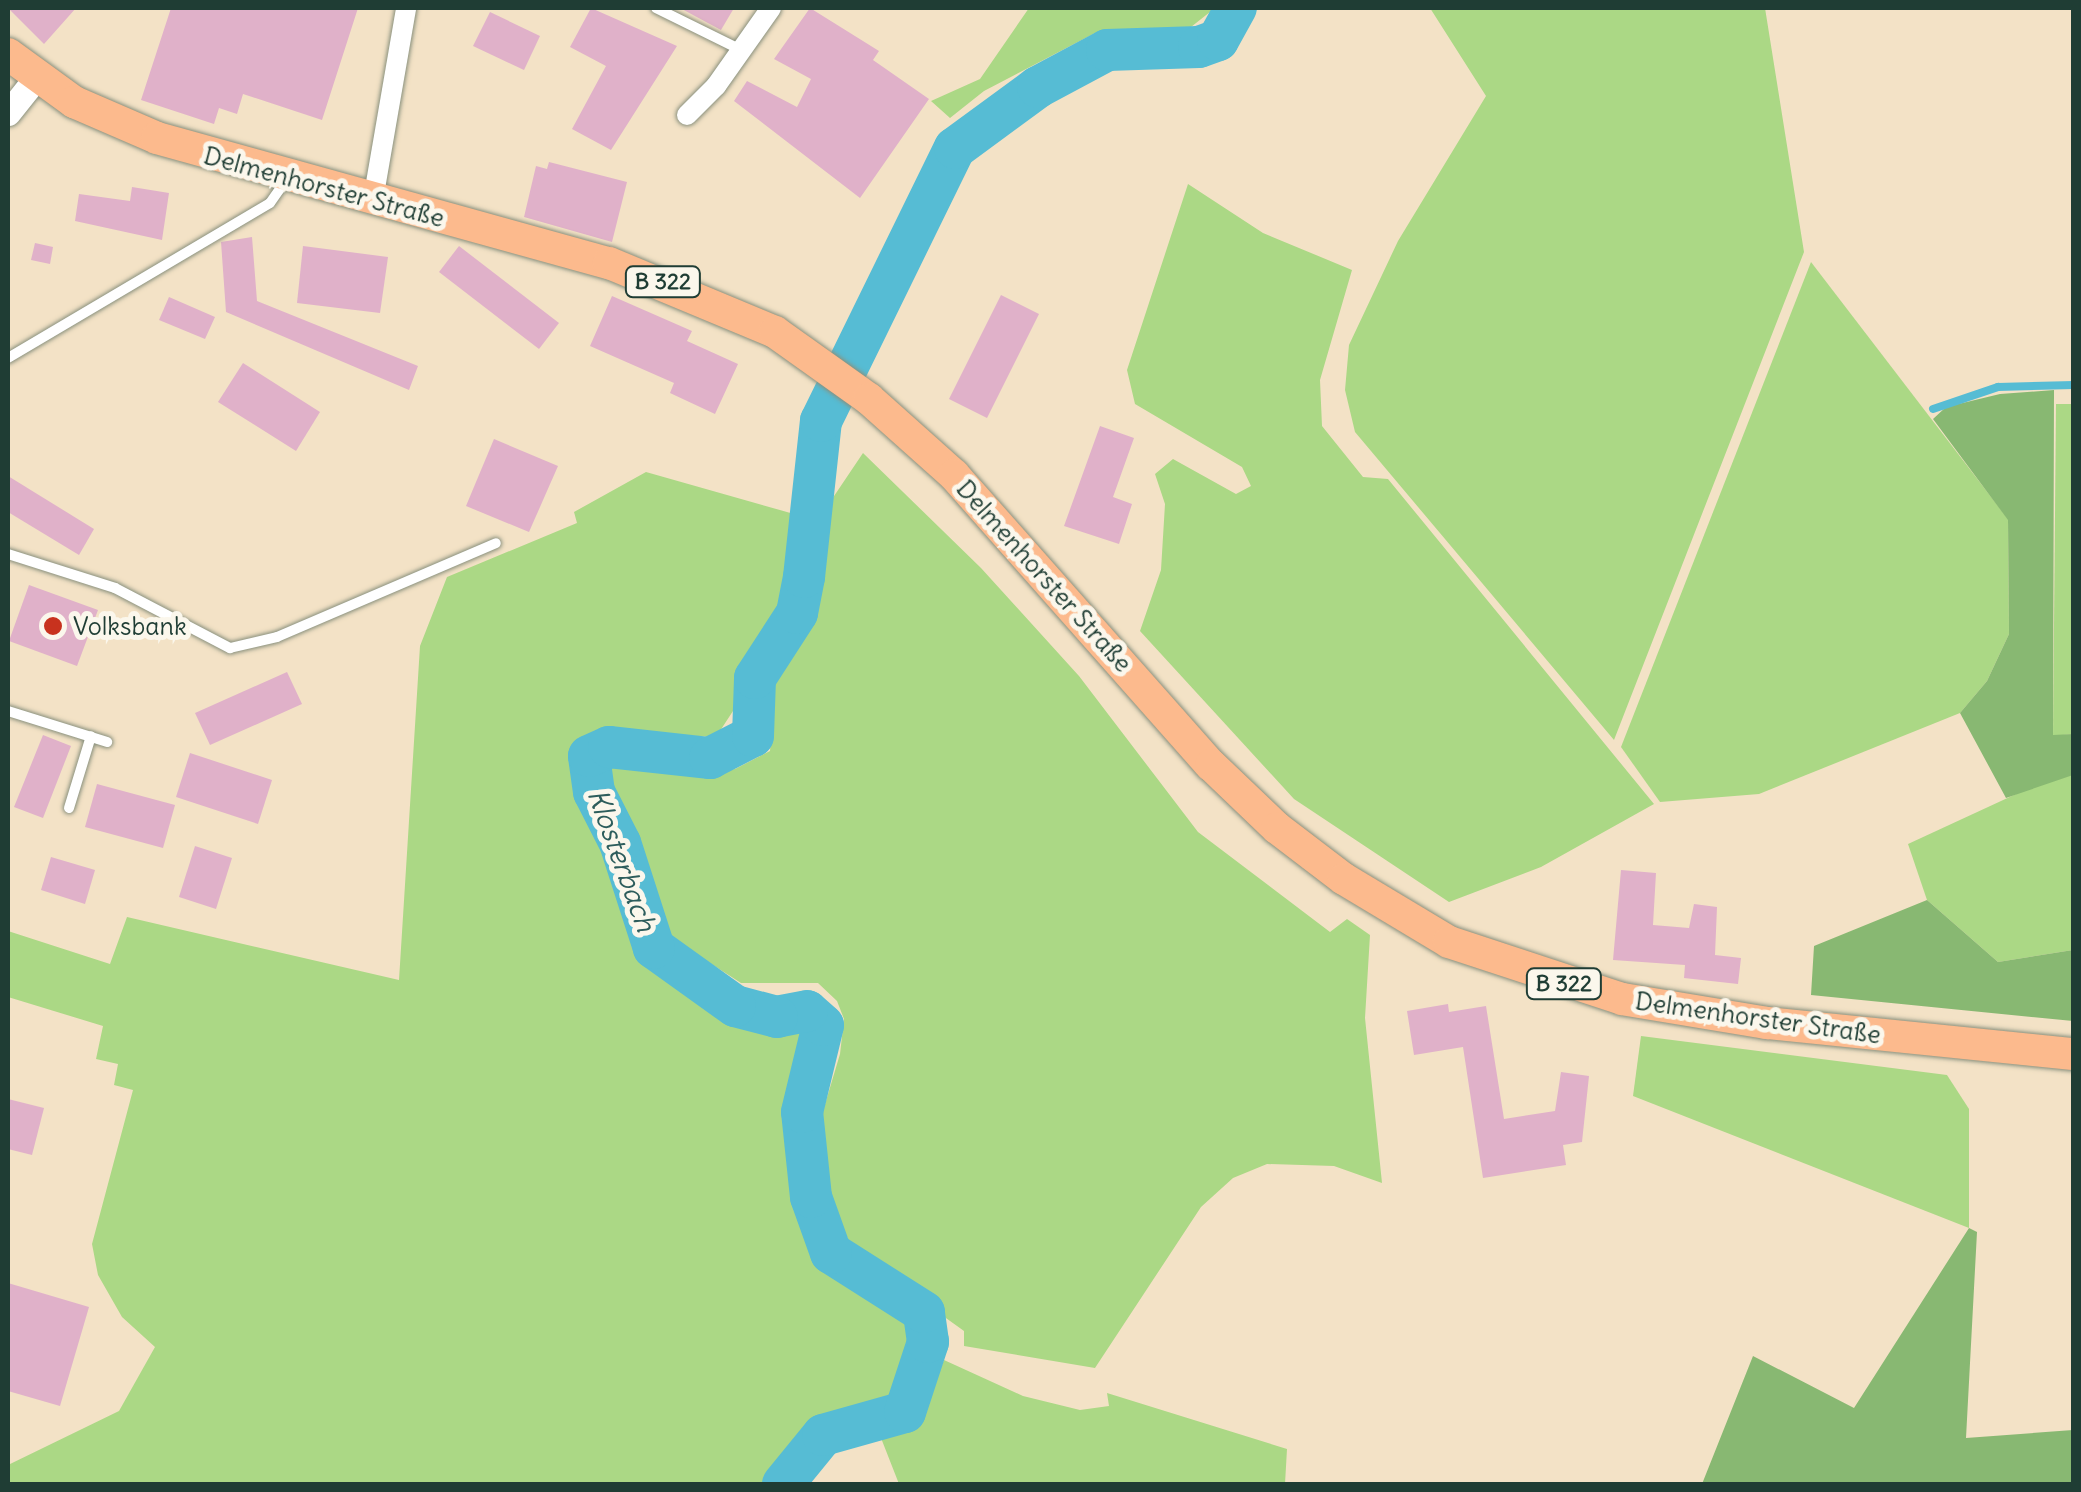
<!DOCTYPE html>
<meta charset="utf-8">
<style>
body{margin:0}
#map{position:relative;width:2081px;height:1492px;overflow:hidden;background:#f3e2c6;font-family:Delius,sans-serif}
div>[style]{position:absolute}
.green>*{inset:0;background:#abd885}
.forest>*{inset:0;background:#88b872}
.stream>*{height:8px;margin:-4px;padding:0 4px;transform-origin:4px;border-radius:4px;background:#56bcd4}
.river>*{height:42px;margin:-21px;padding:0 21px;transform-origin:21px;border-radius:21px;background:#56bcd4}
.building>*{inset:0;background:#e0b1c9}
.roads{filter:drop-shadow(0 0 2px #89907d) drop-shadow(0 0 2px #89907d)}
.service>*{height:10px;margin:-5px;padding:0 5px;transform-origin:5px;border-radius:5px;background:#fff}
.minor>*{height:20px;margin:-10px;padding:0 10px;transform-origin:10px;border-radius:10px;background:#fff}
.tertiary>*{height:25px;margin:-12.5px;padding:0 12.5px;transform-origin:12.5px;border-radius:12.5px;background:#fff}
.primary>*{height:32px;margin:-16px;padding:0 16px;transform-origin:16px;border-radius:16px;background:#fcba8d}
.dots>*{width:28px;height:28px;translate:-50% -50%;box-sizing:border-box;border:5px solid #fbf7ec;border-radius:50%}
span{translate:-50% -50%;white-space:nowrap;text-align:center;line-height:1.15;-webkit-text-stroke:10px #fbf7ec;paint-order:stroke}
.shield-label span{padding:2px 8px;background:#fbf7ec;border:2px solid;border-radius:8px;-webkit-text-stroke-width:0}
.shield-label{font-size:22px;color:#1f3d34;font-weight:700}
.street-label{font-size:25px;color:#1f3d34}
.poi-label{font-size:25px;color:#1f3d34}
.left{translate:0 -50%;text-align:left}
.water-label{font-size:28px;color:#2d5d5c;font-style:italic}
.frame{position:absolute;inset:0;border:10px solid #1f3d34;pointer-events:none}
</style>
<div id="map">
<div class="green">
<i style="clip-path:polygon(1029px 8px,1215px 8px,1191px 27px,1097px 32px,984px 91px,950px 118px,931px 101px,980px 79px)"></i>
<i style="clip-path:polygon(1430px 8px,1765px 8px,1804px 252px,1614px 740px,1355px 432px,1345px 390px,1349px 345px,1398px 241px,1486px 96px)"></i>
<i style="clip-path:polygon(1188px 184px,1263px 233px,1352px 270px,1320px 380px,1322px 426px,1363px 477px,1388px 479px,1654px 804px,1541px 867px,1449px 902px,1294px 799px,1140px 631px,1161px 570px,1165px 504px,1155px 474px,1173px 459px,1236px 494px,1251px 486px,1242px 467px,1135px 404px,1127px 370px)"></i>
<i style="clip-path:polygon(1811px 262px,2008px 519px,2009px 634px,1987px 681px,1960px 713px,1759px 794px,1660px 802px,1621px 747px)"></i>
<i style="clip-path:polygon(2056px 404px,2073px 404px,2073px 734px,2053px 736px)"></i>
<i style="clip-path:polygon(863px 453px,981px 568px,1079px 676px,1198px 832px,1330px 932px,1347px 919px,1370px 935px,1365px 1018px,1382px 1183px,1334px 1166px,1267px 1164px,1233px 1178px,1201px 1207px,1095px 1368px,964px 1346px,964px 1331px,854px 1252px,828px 1196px,817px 1131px,840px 1054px,844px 1019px,837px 1001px,818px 983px,741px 983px,671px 938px,604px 774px,613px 765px,686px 776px,735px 769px,770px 751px,775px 680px,813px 618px,828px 505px)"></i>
<i style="clip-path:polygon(646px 472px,801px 516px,799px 552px,787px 593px,754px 649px,733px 711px,716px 737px,619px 732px,587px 741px,578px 765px,617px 864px,635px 938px,705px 1000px,745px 1024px,793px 1019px,806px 1033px,793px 1101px,805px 1187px,822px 1250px,909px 1307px,921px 1335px,901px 1403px,817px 1429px,771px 1484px,8px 1484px,8px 1465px,119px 1411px,155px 1347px,122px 1317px,98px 1275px,92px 1244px,133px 1090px,114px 1085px,118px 1064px,96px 1059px,103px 1026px,8px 997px,8px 931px,110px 964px,127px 917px,399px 980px,420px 646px,447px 577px,577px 523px,574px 512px)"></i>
<i style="clip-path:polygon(2073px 775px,2073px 950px,1998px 962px,1927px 900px,1908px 844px,2053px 777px)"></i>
<i style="clip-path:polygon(1641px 1036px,1947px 1075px,1969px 1109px,1969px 1228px,1633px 1096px)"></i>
<i style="clip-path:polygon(944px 1360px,1023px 1396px,1080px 1410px,1109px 1406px,1107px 1393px,1287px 1449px,1285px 1484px,899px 1484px,881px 1438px,907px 1428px,923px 1411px)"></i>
</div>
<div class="forest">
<i style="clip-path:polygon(2054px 390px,2053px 735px,2073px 734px,2073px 775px,2006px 798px,1960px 713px,1987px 681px,2009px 634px,2008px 520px,1933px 419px,1946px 407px,2000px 394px)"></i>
<i style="clip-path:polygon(1927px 900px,1998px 962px,2073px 950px,2073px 1021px,1811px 995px,1814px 946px)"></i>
<i style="clip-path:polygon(1969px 1228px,1977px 1232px,1966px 1438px,2073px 1430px,2073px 1484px,1702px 1484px,1753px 1356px,1854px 1408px)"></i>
</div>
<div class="stream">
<i style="left:1933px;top:409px;width:69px;rotate:-18.7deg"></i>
<i style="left:1998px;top:387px;width:76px;rotate:-1.5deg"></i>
</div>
<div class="river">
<i style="left:783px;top:1484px;width:63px;rotate:-50.8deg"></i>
<i style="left:823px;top:1435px;width:85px;rotate:-15.7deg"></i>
<i style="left:905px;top:1412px;width:74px;rotate:-71.8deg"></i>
<i style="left:928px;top:1342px;width:30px;rotate:-98deg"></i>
<i style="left:924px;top:1312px;width:110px;rotate:-147.6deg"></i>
<i style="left:831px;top:1253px;width:59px;rotate:-109.7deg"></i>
<i style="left:811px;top:1197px;width:85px;rotate:-96deg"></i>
<i style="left:802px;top:1112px;width:89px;rotate:-76.4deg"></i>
<i style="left:823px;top:1025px;width:21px;rotate:-139deg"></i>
<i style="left:807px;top:1011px;width:31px;rotate:169deg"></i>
<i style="left:777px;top:1017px;width:43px;rotate:-165.3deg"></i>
<i style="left:735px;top:1006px;width:100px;rotate:-144.4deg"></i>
<i style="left:654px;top:948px;width:110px;rotate:-107.9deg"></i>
<i style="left:620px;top:843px;width:57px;rotate:-117deg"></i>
<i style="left:594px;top:792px;width:36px;rotate:-98deg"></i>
<i style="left:589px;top:756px;width:22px;rotate:-24deg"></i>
<i style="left:609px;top:747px;width:102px;rotate:6.2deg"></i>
<i style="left:710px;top:758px;width:48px;rotate:-27.1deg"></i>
<i style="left:753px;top:736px;width:58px;rotate:-88deg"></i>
<i style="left:755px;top:678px;width:77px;rotate:-57.1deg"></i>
<i style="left:797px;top:613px;width:37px;rotate:-79deg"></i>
<i style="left:804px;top:577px;width:157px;rotate:-83.8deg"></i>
<i style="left:821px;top:421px;width:304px;rotate:-63.9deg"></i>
<i style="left:955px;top:148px;width:103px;rotate:-36.3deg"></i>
<i style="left:1038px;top:87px;width:78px;rotate:-28.2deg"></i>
<i style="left:1107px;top:50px;width:92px;rotate:-1.9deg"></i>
<i style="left:1199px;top:47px;width:20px;rotate:-20deg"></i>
<i style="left:1218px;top:40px;width:37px;rotate:-61deg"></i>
</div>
<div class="building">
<i style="clip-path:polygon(8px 8px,76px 8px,44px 44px)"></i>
<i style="clip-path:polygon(171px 8px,358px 8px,322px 120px,243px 94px,237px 114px,219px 108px,214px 124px,141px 100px)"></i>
<i style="clip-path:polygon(591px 8px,677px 46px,611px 150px,572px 129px,606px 66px,570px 47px)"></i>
<i style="clip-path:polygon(680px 8px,734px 8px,721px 30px)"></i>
<i style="clip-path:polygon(810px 8px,879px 51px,873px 60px,929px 99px,860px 198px,734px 101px,747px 81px,797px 107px,811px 79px,774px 59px)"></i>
<i style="clip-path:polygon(490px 12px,540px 36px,524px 70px,473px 46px)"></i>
<i style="clip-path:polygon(549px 162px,627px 182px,612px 242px,524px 217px,536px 166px,547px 169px)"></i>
<i style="clip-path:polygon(132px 187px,169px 193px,162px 240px,75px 221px,79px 194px,130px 201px)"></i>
<i style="clip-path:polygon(252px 237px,257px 301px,418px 366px,409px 390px,226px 312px,221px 242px)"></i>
<i style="clip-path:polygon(35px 243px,53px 247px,50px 264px,31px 260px)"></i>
<i style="clip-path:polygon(303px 246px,388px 257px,380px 313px,297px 303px)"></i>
<i style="clip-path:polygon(459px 246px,559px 323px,539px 349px,439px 272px)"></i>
<i style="clip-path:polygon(1001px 295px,1039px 314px,987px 418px,949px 399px)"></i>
<i style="clip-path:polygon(612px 296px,692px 331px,687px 341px,738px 364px,715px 414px,670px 393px,674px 383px,590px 346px)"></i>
<i style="clip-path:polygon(169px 297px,215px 317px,205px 339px,159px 320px)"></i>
<i style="clip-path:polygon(243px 363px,320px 412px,296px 451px,218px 402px)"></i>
<i style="clip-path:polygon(1100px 426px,1134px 438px,1113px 497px,1132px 504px,1119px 544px,1064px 526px)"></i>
<i style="clip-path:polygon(494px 439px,558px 466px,529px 532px,466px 506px)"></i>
<i style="clip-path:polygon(8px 476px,94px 529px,79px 555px,8px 512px)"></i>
<i style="clip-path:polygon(29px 585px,98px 610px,77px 666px,9px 641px)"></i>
<i style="clip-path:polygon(287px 672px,302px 704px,210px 745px,195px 713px)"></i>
<i style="clip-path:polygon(43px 735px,71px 746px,43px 818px,14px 807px)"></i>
<i style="clip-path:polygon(190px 753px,272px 780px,258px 824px,176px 797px)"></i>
<i style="clip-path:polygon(97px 784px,175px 805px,163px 848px,85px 827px)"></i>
<i style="clip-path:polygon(195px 846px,232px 858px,216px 909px,179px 897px)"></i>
<i style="clip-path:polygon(51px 857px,95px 870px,85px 904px,41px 890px)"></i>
<i style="clip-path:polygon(1621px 870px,1656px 873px,1653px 925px,1689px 928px,1694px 904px,1717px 907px,1715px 955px,1741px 958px,1738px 984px,1684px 978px,1685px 965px,1613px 960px)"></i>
<i style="clip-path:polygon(1448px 1004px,1449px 1012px,1486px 1006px,1504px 1119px,1555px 1111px,1561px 1072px,1589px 1076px,1582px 1142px,1563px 1145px,1566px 1165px,1483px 1178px,1463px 1047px,1414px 1055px,1407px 1011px)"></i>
<i style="clip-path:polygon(8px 1099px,44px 1108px,32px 1155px,8px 1149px)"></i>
<i style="clip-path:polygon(8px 1283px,89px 1307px,60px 1406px,8px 1391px)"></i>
</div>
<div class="roads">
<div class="service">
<i style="left:656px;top:8px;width:95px;rotate:26.3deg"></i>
<i style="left:8px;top:358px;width:304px;rotate:-30.6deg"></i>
<i style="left:270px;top:203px;width:29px;rotate:-55deg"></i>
<i style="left:8px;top:554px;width:112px;rotate:17.6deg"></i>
<i style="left:115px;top:588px;width:130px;rotate:27.6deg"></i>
<i style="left:230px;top:648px;width:48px;rotate:-13.2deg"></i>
<i style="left:277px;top:637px;width:238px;rotate:-23.2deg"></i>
<i style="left:8px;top:711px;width:104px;rotate:17.4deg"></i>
<i style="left:69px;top:808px;width:75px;rotate:-73deg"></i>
</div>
<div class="minor">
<i style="left:687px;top:115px;width:41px;rotate:-45deg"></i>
<i style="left:716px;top:86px;width:95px;rotate:-54.8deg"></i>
<i style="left:373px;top:200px;width:195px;rotate:-80.2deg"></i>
</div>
<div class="tertiary">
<i style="left:8px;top:113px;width:43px;rotate:-51.5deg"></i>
</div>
<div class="primary">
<i style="left:8px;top:54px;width:82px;rotate:36deg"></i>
<i style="left:74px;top:102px;width:90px;rotate:23.4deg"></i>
<i style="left:157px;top:138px;width:469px;rotate:15.5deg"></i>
<i style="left:609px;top:263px;width:180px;rotate:22.6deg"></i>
<i style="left:775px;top:332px;width:115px;rotate:35.5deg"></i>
<i style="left:869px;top:399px;width:114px;rotate:41.8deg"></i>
<i style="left:954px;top:475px;width:387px;rotate:48.5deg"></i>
<i style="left:1211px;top:765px;width:91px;rotate:43.7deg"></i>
<i style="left:1277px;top:828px;width:84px;rotate:37.3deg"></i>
<i style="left:1344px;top:879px;width:122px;rotate:31deg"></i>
<i style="left:1449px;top:942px;width:182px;rotate:18.2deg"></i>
<i style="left:1622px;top:999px;width:147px;rotate:9.4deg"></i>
<i style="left:1767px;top:1023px;width:309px;rotate:5.8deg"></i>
</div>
</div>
<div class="dots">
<i style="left:53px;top:626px;background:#c8321e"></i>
</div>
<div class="shield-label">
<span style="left:663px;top:282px">B 322</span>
<span style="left:1564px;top:984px">B 322</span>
</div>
<div class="street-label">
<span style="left:324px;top:187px;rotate:15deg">Delmenhorster Straße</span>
<span style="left:1044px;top:576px;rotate:48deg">Delmenhorster Straße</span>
<span style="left:1758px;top:1018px;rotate:8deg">Delmenhorster Straße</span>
</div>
<div class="poi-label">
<span class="left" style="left:73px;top:626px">Volksbank</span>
</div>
<div class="water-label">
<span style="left:622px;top:860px;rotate:70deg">Klosterbach</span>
</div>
<div class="frame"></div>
</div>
